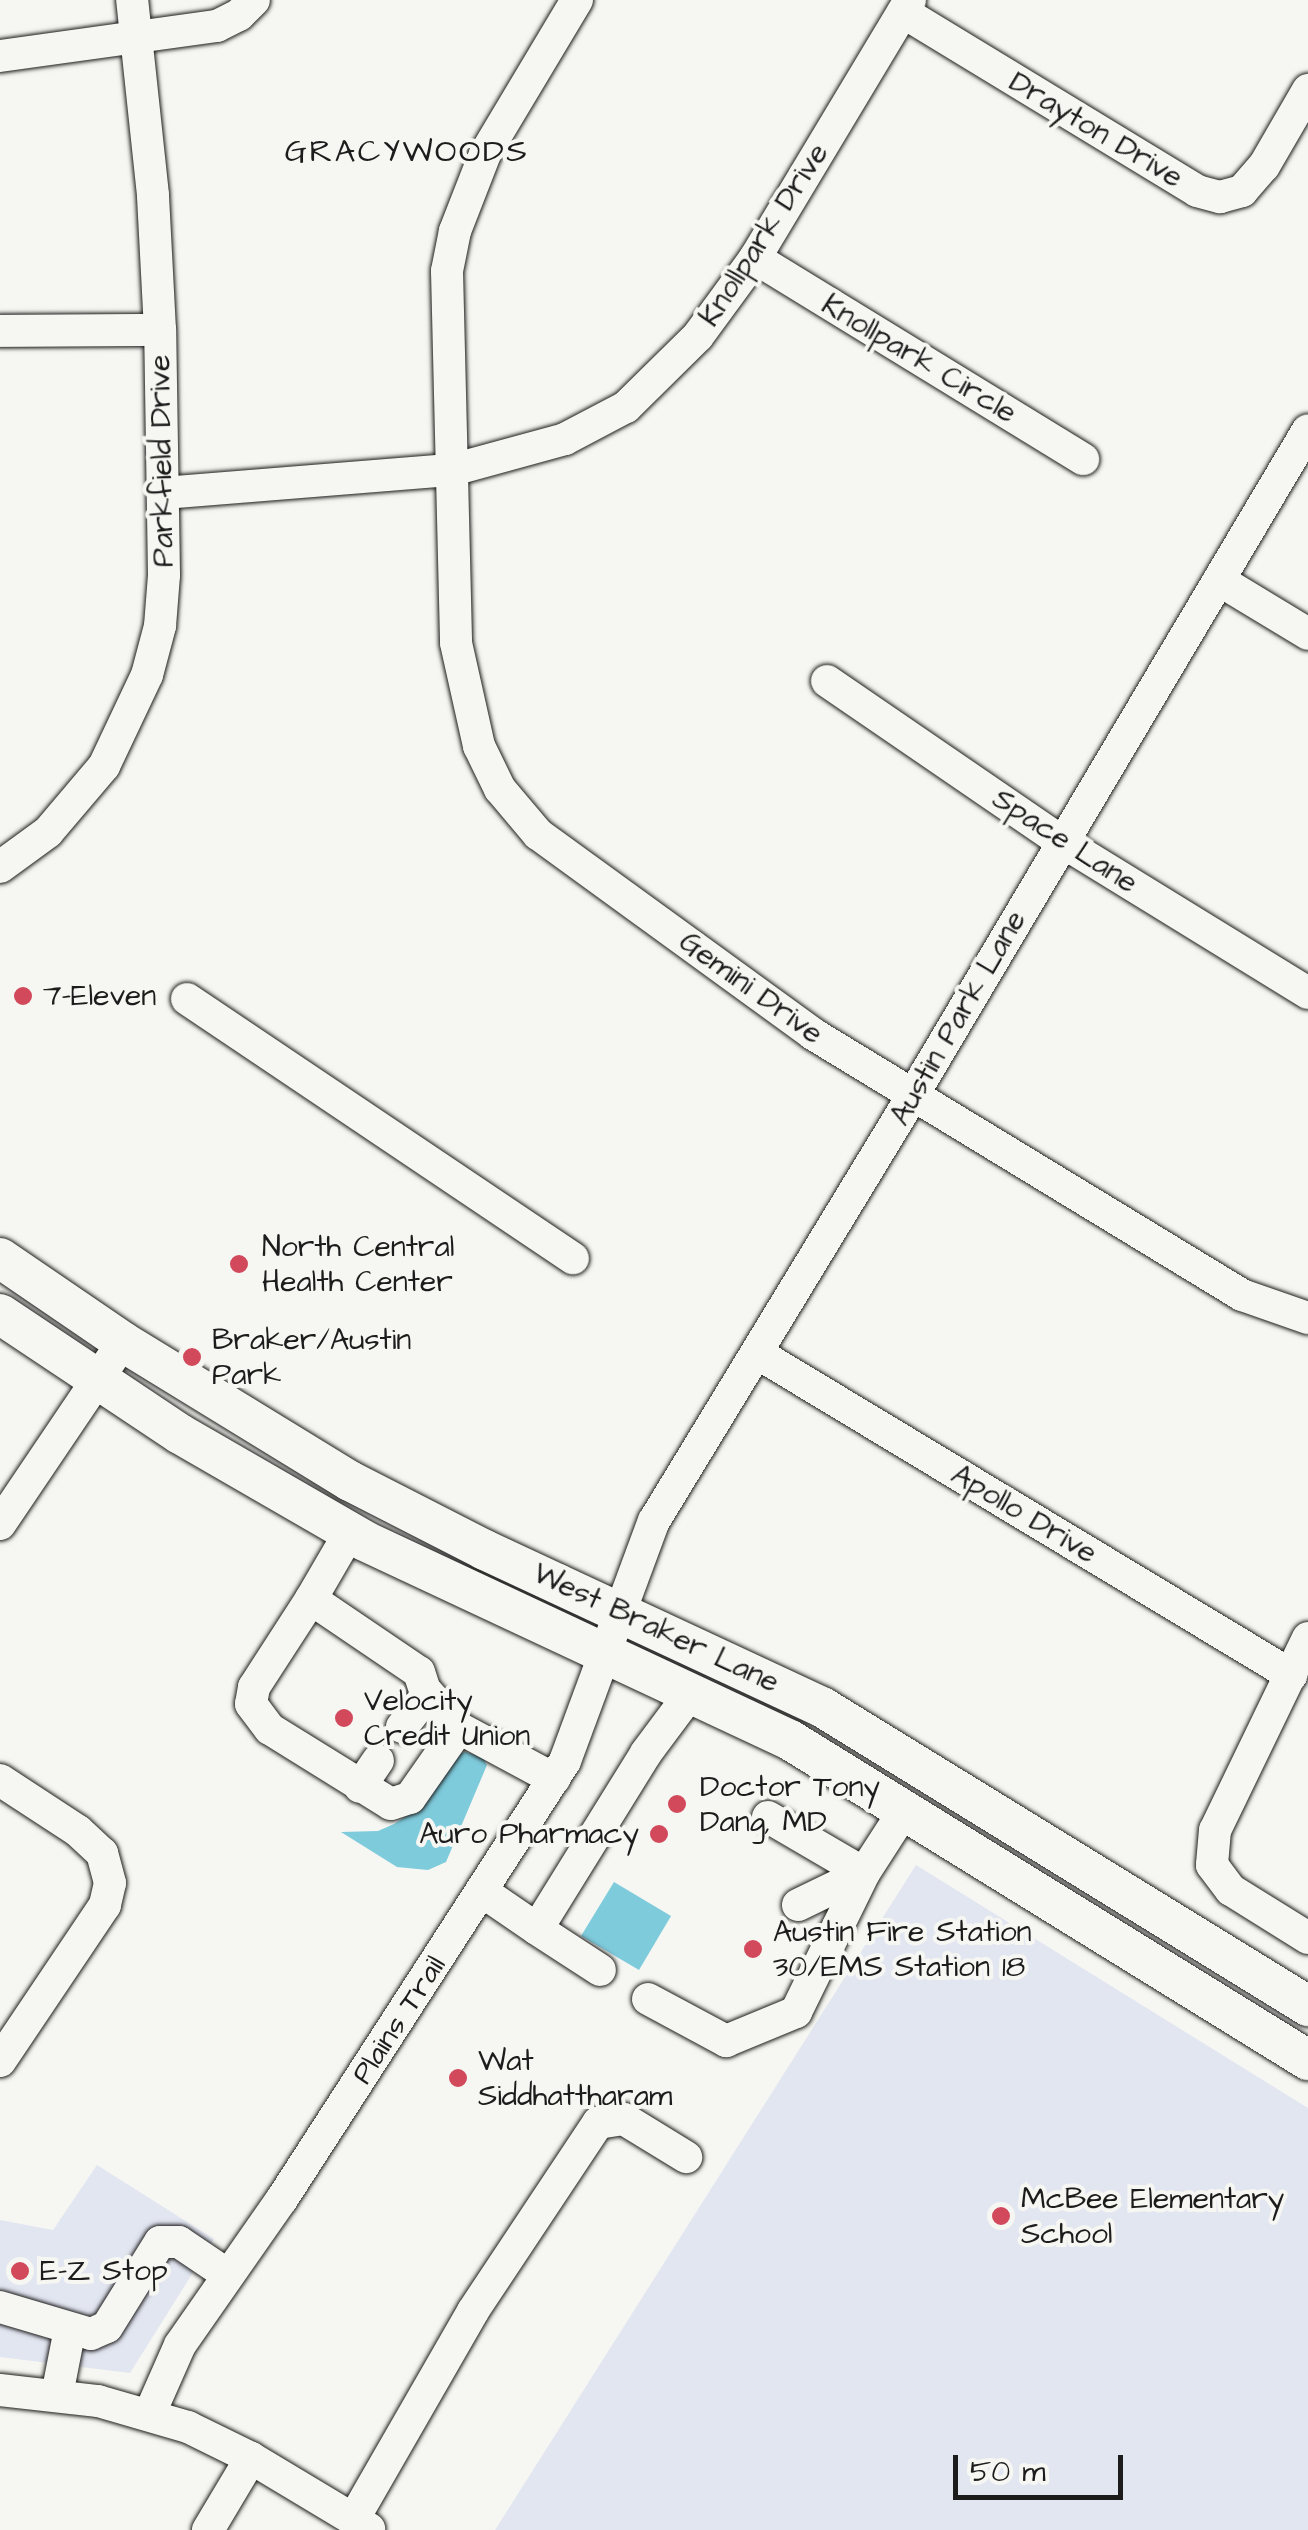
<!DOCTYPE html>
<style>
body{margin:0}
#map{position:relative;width:1308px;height:2530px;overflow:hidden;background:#f6f6f2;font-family:"Architects Daughter",sans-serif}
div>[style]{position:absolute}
.built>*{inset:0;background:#e2e6f1}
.water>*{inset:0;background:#7ecbdc}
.roads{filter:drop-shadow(0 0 2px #1c1c1c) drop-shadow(0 0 2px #1c1c1c)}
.minor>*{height:32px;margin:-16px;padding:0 16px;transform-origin:16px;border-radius:16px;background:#f6f6f2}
.major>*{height:40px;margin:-20px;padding:0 20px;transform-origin:20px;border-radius:20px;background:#f6f6f2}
.dots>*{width:28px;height:28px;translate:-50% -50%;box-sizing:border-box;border:5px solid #f6f6f2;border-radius:50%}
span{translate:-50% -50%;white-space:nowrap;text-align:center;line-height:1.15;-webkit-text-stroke:8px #f6f6f2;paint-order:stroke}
.street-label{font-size:30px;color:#1c1c1c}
.poi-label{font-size:30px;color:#1c1c1c}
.left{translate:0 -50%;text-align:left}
.right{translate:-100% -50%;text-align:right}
.neighbourhood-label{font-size:32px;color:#1c1c1c;letter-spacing:2.5px}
.scale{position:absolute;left:953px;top:2455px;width:170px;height:45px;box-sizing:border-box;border:5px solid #1c1c1c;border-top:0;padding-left:12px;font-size:30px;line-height:35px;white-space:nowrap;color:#1c1c1c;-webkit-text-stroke:8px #f6f6f2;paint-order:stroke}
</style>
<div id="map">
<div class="built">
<i style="clip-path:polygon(916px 1865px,1308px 2108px,1308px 2530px,495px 2530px)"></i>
<i style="clip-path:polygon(97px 2165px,214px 2239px,130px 2373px,0 2357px,0 2220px,53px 2230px)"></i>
</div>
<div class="water">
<i style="clip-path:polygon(466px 1752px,483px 1758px,487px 1765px,446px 1862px,428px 1870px,397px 1867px,341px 1832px,378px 1831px,394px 1824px,408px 1815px,456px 1754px)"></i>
<i style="clip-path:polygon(614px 1882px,671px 1916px,639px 1970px,581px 1936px)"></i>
</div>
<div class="roads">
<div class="minor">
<i style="left:577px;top:0;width:179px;rotate:120.9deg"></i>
<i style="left:485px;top:154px;width:83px;rotate:111.3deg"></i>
<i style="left:455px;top:231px;width:41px;rotate:101.3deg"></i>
<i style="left:447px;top:271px;width:372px;rotate:88.6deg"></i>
<i style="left:456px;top:643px;width:106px;rotate:77.4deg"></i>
<i style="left:479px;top:746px;width:48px;rotate:64deg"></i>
<i style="left:500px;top:789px;width:59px;rotate:49.8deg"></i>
<i style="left:538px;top:834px;width:340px;rotate:36deg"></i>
<i style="left:813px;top:1034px;width:502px;rotate:31.32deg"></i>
<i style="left:1242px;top:1295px;width:70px;rotate:19.2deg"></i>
<i style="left:903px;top:12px;width:344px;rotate:31.3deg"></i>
<i style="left:1197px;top:191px;width:24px;rotate:15deg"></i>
<i style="left:1220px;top:197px;width:23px;rotate:-15deg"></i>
<i style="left:1242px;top:191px;width:33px;rotate:-49deg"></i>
<i style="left:1264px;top:166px;width:88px;rotate:-59.9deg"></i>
<i style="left:0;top:56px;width:219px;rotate:-7.9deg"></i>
<i style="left:217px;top:26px;width:25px;rotate:-27deg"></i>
<i style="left:239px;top:15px;width:21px;rotate:-45deg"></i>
<i style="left:755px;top:258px;width:385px;rotate:31.5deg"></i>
<i style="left:0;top:331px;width:160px;rotate:-0.4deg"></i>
<i style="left:164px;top:493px;width:289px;rotate:-4.6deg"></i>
<i style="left:452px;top:470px;width:117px;rotate:-15.3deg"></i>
<i style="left:565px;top:439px;width:69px;rotate:-27.7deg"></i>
<i style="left:626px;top:407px;width:101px;rotate:-44.6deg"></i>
<i style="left:698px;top:336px;width:97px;rotate:-53.8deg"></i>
<i style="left:755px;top:258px;width:301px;rotate:-59deg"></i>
<i style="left:1219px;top:580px;width:104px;rotate:31.2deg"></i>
<i style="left:827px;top:681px;width:283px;rotate:34.4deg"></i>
<i style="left:1061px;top:841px;width:290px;rotate:31.6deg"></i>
<i style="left:0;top:867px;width:59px;rotate:-36.1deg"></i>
<i style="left:48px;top:832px;width:87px;rotate:-49.7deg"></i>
<i style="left:104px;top:766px;width:101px;rotate:-64.7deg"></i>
<i style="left:147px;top:675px;width:51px;rotate:-75.1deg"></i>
<i style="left:160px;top:626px;width:51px;rotate:-85.5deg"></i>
<i style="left:164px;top:575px;width:245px;rotate:-90.9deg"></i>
<i style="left:160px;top:330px;width:135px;rotate:-93deg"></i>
<i style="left:153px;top:195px;width:196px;rotate:-96.1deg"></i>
<i style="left:187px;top:999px;width:465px;rotate:33.9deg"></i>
<i style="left:757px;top:1353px;width:624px;rotate:31.09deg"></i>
<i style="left:0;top:1524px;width:200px;rotate:-56deg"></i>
<i style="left:350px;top:1532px;width:78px;rotate:120.2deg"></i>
<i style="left:311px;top:1599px;width:130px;rotate:34.1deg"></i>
<i style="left:419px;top:1672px;width:19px;rotate:72deg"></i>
<i style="left:425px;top:1690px;width:51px;rotate:48.2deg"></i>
<i style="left:459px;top:1728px;width:108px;rotate:28.2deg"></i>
<i style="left:311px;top:1599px;width:105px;rotate:122.9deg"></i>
<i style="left:254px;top:1687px;width:17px;rotate:100deg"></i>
<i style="left:251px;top:1704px;width:31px;rotate:53deg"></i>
<i style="left:270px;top:1729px;width:142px;rotate:31.8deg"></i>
<i style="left:391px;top:1804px;width:20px;rotate:-18deg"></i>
<i style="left:410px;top:1798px;width:85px;rotate:-55deg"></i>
<i style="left:1308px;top:1638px;width:213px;rotate:115.8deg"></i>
<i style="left:1215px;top:1830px;width:35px;rotate:95deg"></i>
<i style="left:1212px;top:1865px;width:31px;rotate:53deg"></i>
<i style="left:1231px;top:1890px;width:91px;rotate:31.9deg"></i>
<i style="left:402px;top:1727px;width:42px;rotate:-51.8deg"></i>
<i style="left:0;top:1780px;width:93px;rotate:33.2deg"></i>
<i style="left:78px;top:1831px;width:33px;rotate:43deg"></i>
<i style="left:102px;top:1853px;width:31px;rotate:75deg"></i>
<i style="left:110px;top:1883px;width:23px;rotate:103deg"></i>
<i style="left:105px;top:1905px;width:188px;rotate:123.9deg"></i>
<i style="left:360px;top:1787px;width:32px;rotate:-56deg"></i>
<i style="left:768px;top:1817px;width:111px;rotate:30.3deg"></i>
<i style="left:483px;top:1892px;width:65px;rotate:34.4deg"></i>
<i style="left:537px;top:1929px;width:207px;rotate:-58.2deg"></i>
<i style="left:646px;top:1753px;width:74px;rotate:-53.3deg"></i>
<i style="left:798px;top:1905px;width:73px;rotate:-25.9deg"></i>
<i style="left:537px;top:1929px;width:75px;rotate:33.1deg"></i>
<i style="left:648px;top:1999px;width:89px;rotate:28.3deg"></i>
<i style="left:726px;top:2041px;width:76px;rotate:-22.5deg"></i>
<i style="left:796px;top:2012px;width:155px;rotate:-63.9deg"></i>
<i style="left:864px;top:1873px;width:74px;rotate:-57.2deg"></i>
<i style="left:0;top:2307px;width:95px;rotate:16.5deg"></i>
<i style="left:91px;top:2334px;width:17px;rotate:-24deg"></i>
<i style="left:107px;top:2327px;width:100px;rotate:-58.1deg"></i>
<i style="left:160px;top:2242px;width:19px"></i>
<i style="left:179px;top:2242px;width:59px;rotate:34deg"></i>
<i style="left:0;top:2390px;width:99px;rotate:6.4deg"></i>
<i style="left:98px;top:2401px;width:94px;rotate:16.1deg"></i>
<i style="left:188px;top:2427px;width:70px;rotate:26.2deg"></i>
<i style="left:251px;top:2458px;width:138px;rotate:31deg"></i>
<i style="left:57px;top:2395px;width:67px;rotate:-78.9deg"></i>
<i style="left:150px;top:2413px;width:74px;rotate:-66.2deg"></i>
<i style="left:180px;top:2345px;width:178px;rotate:-55.1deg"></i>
<i style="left:282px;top:2199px;width:521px;rotate:-57.13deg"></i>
<i style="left:565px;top:1761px;width:256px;rotate:-69.7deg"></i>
<i style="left:654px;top:1521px;width:499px;rotate:-58.7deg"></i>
<i style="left:913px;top:1095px;width:773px;rotate:-59.29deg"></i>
<i style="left:353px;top:2520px;width:241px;rotate:-60.1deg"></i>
<i style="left:473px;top:2311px;width:226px;rotate:-56.4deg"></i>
<i style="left:598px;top:2123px;width:26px;rotate:-9deg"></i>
<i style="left:624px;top:2119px;width:73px;rotate:31.5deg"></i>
<i style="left:208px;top:2530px;width:84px;rotate:-59.2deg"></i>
</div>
<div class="major">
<i style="left:0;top:1258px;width:149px;rotate:34.3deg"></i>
<i style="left:123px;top:1342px;width:266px;rotate:31.5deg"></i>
<i style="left:350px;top:1481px;width:152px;rotate:27.1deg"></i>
<i style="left:485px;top:1550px;width:372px;rotate:25deg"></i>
<i style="left:822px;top:1707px;width:571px;rotate:31.6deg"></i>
<i style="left:0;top:1314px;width:216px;rotate:33.7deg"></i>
<i style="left:180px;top:1434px;width:214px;rotate:30deg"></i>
<i style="left:365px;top:1541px;width:469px;rotate:25.1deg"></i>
<i style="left:790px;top:1740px;width:609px;rotate:31.71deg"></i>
</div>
</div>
<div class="dots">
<i style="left:23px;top:996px;background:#d1495b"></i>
<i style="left:239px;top:1264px;background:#d1495b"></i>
<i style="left:192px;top:1357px;background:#d1495b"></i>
<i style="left:344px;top:1718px;background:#d1495b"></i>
<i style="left:677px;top:1804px;background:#d1495b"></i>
<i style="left:659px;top:1834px;background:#d1495b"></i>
<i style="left:753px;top:1949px;background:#d1495b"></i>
<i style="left:458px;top:2078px;background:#d1495b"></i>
<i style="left:1001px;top:2216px;background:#d1495b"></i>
<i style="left:20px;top:2271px;background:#d1495b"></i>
</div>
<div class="street-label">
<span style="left:1096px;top:130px;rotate:31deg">Drayton Drive</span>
<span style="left:764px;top:235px;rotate:-57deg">Knollpark Drive</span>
<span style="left:919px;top:359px;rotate:31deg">Knollpark Circle</span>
<span style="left:162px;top:461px;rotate:-91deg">Parkfield Drive</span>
<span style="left:1065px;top:841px;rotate:33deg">Space Lane</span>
<span style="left:751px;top:988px;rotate:36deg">Gemini Drive</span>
<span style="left:958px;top:1018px;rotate:-60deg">Austin Park Lane</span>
<span style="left:1024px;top:1514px;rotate:31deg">Apollo Drive</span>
<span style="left:656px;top:1628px;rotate:25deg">West Braker Lane</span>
<span style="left:399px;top:2020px;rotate:-57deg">Plains Trail</span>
</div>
<div class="poi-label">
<span class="left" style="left:43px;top:996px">7-Eleven</span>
<span class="left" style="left:262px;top:1264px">North Central<br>Health Center</span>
<span class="left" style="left:212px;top:1357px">Braker/Austin<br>Park</span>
<span class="left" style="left:364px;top:1718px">Velocity<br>Credit Union</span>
<span class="left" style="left:700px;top:1804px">Doctor Tony<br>Dang, MD</span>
<span class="right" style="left:639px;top:1834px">Auro Pharmacy</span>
<span class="left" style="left:773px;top:1949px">Austin Fire Station<br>30/EMS Station 18</span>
<span class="left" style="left:478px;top:2078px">Wat<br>Siddhattharam</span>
<span class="left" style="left:1021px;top:2216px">McBee Elementary<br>School</span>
<span class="left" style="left:40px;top:2271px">E-Z Stop</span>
</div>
<div class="neighbourhood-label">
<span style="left:407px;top:152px">GRACYWOODS</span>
</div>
<div class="scale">50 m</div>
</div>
